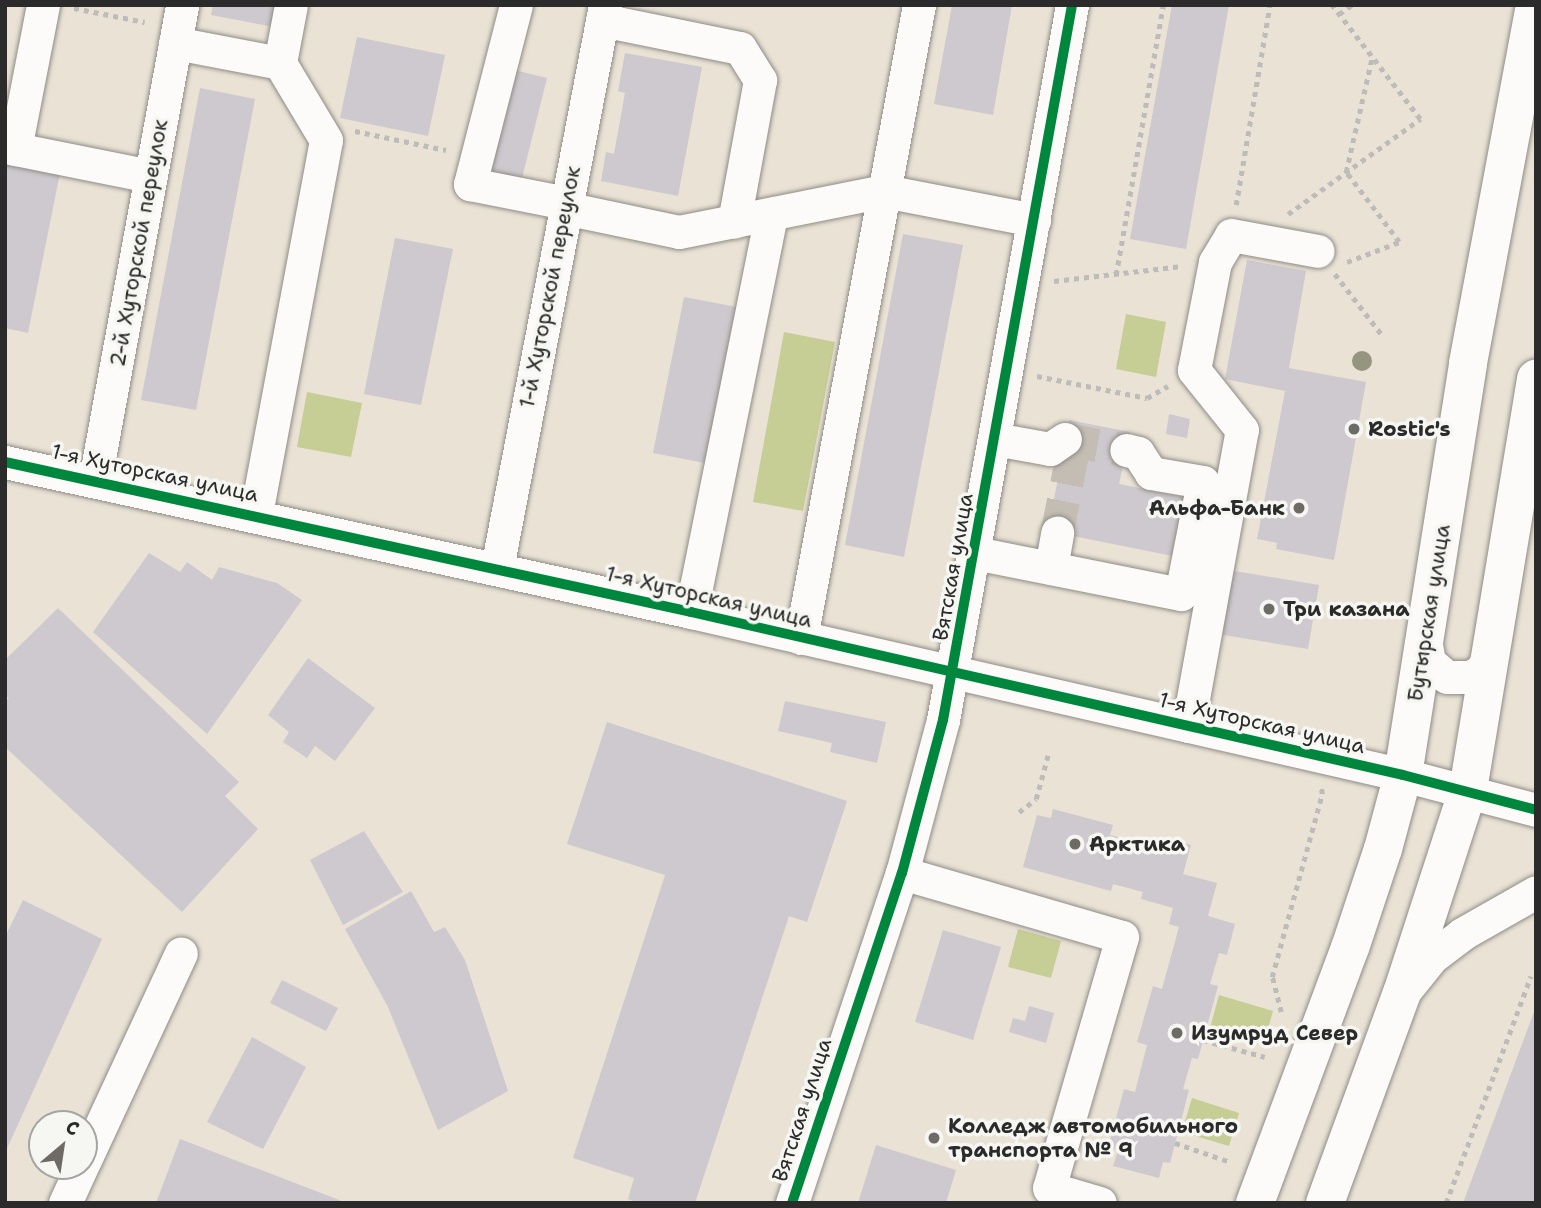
<!DOCTYPE html>
<meta charset="utf-8">
<style>
body{margin:0}
#map{position:relative;width:1541px;height:1208px;overflow:hidden;background:#e9e2d5;font-family:"Shantell Sans",sans-serif}
div>[style]{position:absolute}
.green>*{inset:0;background:#c6cd95}
.building>*{inset:0;background:#cec9ce}
.minor-tunnel>*{height:33px;margin-top:-16.5px;transform-origin:0;background:repeating-linear-gradient(90deg,#c3bdb3 0 33px,transparent 0 50px)}
.path>*{height:4.5px;margin-top:-2.25px;transform-origin:0;background:repeating-linear-gradient(90deg,#bdbcba 0 5px,transparent 0 10px)}
.roads{filter:drop-shadow(0 0 2px #908c86) drop-shadow(0 0 2px #908c86)}
.minor>*{height:33px;margin:-16.5px;padding:0 16.5px;transform-origin:16.5px;border-radius:16.5px;background:#fcfbf9}
.major>*{height:38px;margin:-19px;padding:0 19px;transform-origin:19px;border-radius:19px;background:#fcfbf9}
.cycleway>*{height:10px;margin:-5px;padding:0 5px;transform-origin:5px;border-radius:5px;background:#00873e}
.trees>*{width:20px;height:20px;margin:-10px;border-radius:50%;background:#959580}
.dots>*{width:19px;height:19px;translate:-50% -50%;box-sizing:border-box;border:4px solid #f6f6f2;border-radius:50%}
span{translate:-50% -50%;white-space:nowrap;text-align:center;line-height:1.15;-webkit-text-stroke:7px #f6f6f2;paint-order:stroke}
.street-label{font-size:21px;color:#2b2b2b}
.poi-label{font-size:21px;color:#2b2b2b;font-weight:700}
.left{translate:0 -50%;text-align:left}
.right{translate:-100% -50%;text-align:right}
.frame{position:absolute;inset:0;border:7px solid #2b2b2b;pointer-events:none}
.north{position:absolute;left:28px;top:1110px;width:70px;height:70px;box-sizing:border-box;background:#f6f6f2;border:2px solid #a5a5a2;border-radius:50%;rotate:29deg;font-size:19px;font-weight:700;line-height:28px;text-align:center;color:#2b2b2b}
.north::after{content:'';display:block;margin:auto;width:24px;height:32px;background:#6e6b66;clip-path:polygon(50% 0,100% 100%,50% 72%,0 100%)}
</style>
<div id="map">
<div class="green">
<i style="clip-path:polygon(1126px 314px,1166px 322px,1156px 377px,1116px 369px)"></i>
<i style="clip-path:polygon(784px 332px,835px 342px,803px 511px,753px 502px)"></i>
<i style="clip-path:polygon(307px 392px,362px 403px,351px 457px,297px 447px)"></i>
<i style="clip-path:polygon(1018px 929px,1061px 941px,1051px 978px,1008px 967px)"></i>
<i style="clip-path:polygon(1219px 995px,1273px 1011px,1264px 1043px,1210px 1028px)"></i>
<i style="clip-path:polygon(1192px 1098px,1239px 1113px,1229px 1146px,1182px 1132px)"></i>
</div>
<div class="building">
<i style="clip-path:polygon(213px 5px,278px 5px,274px 27px,211px 15px)"></i>
<i style="clip-path:polygon(952px 5px,1012px 5px,993px 115px,934px 104px)"></i>
<i style="clip-path:polygon(1172px 5px,1229px 5px,1186px 249px,1130px 239px)"></i>
<i style="clip-path:polygon(357px 37px,445px 55px,428px 136px,340px 118px)"></i>
<i style="clip-path:polygon(625px 53px,702px 67px,678px 196px,601px 181px,606px 152px,614px 154px,625px 93px,618px 91px)"></i>
<i style="clip-path:polygon(514px 70px,547px 78px,521px 182px,487px 173px)"></i>
<i style="clip-path:polygon(200px 88px,255px 99px,196px 410px,141px 400px)"></i>
<i style="clip-path:polygon(5px 162px,60px 173px,28px 333px,5px 328px)"></i>
<i style="clip-path:polygon(903px 234px,963px 245px,904px 557px,845px 545px)"></i>
<i style="clip-path:polygon(395px 238px,453px 249px,421px 405px,364px 394px)"></i>
<i style="clip-path:polygon(1247px 260px,1306px 271px,1289px 368px,1366px 382px,1334px 560px,1276px 549px,1277px 543px,1257px 539px,1285px 391px,1225px 379px)"></i>
<i style="clip-path:polygon(684px 297px,742px 308px,710px 464px,653px 453px)"></i>
<i style="clip-path:polygon(1169px 414px,1190px 419px,1187px 438px,1166px 434px)"></i>
<i style="clip-path:polygon(1069px 420px,1130px 432px,1119px 484px,1189px 498px,1178px 557px,1048px 531px)"></i>
<i style="clip-path:polygon(149px 553px,180px 572px,187px 562px,212px 580px,219px 567px,277px 583px,302px 600px,207px 734px,93px 632px)"></i>
<i style="clip-path:polygon(1229px 570px,1319px 585px,1308px 649px,1218px 634px)"></i>
<i style="clip-path:polygon(58px 608px,239px 782px,225px 796px,258px 829px,182px 912px,5px 747px,5px 702px,9px 698px,5px 695px,5px 660px)"></i>
<i style="clip-path:polygon(308px 658px,375px 708px,335px 761px,315px 746px,307px 758px,283px 742px,289px 732px,268px 715px)"></i>
<i style="clip-path:polygon(785px 701px,886px 722px,877px 763px,830px 752px,832px 743px,778px 731px)"></i>
<i style="clip-path:polygon(607px 722px,847px 801px,807px 922px,789px 916px,695px 1203px,638px 1203px,628px 1199px,634px 1178px,573px 1158px,665px 875px,567px 844px)"></i>
<i style="clip-path:polygon(1053px 809px,1113px 825px,1110px 835px,1170px 851px,1173px 840px,1191px 845px,1183px 874px,1217px 883px,1208px 916px,1235px 924px,1227px 955px,1219px 953px,1210px 984px,1218px 986px,1198px 1059px,1192px 1058px,1183px 1089px,1189px 1090px,1170px 1163px,1163px 1162px,1159px 1178px,1113px 1166px,1118px 1150px,1108px 1148px,1124px 1089px,1135px 1092px,1147px 1045px,1137px 1042px,1153px 986px,1162px 989px,1179px 927px,1169px 924px,1173px 908px,1141px 899px,1143px 892px,1113px 884px,1111px 891px,1023px 867px,1037px 815px,1051px 818px)"></i>
<i style="clip-path:polygon(364px 831px,403px 892px,343px 925px,310px 860px)"></i>
<i style="clip-path:polygon(411px 891px,434px 932px,445px 927px,465px 960px,508px 1091px,438px 1130px,388px 1007px,345px 929px)"></i>
<i style="clip-path:polygon(23px 900px,102px 939px,5px 1153px,5px 937px)"></i>
<i style="clip-path:polygon(943px 930px,1001px 947px,973px 1040px,915px 1022px)"></i>
<i style="clip-path:polygon(282px 980px,338px 1008px,326px 1031px,270px 1003px)"></i>
<i style="clip-path:polygon(1029px 1006px,1054px 1013px,1046px 1043px,1009px 1032px,1013px 1018px,1025px 1021px)"></i>
<i style="clip-path:polygon(1535px 1009px,1536px 1203px,1463px 1203px)"></i>
<i style="clip-path:polygon(252px 1037px,306px 1067px,263px 1149px,207px 1122px)"></i>
<i style="clip-path:polygon(180px 1139px,347px 1203px,156px 1203px)"></i>
<i style="clip-path:polygon(876px 1145px,956px 1170px,946px 1203px,858px 1203px)"></i>
</div>
<div class="minor-tunnel">
<i style="left:1065px;top:439px;width:62px;rotate:10.2deg"></i>
<i style="left:1057px;top:533px;width:94px;rotate:-78.9deg"></i>
</div>
<div class="path">
<i style="left:74px;top:8px;width:72px;rotate:11.2deg"></i>
<i style="left:1339px;top:14px;width:16px;rotate:-35deg"></i>
<i style="left:355px;top:131px;width:93px;rotate:11.8deg"></i>
<i style="left:1236px;top:205px;width:203px;rotate:-80.4deg"></i>
<i style="left:1288px;top:214px;width:163px;rotate:-35.7deg"></i>
<i style="left:1420px;top:119px;width:144px;rotate:-127.7deg"></i>
<i style="left:1347px;top:262px;width:56px;rotate:-21deg"></i>
<i style="left:1399px;top:242px;width:88px;rotate:-127.1deg"></i>
<i style="left:1346px;top:172px;width:117px;rotate:-77.2deg"></i>
<i style="left:1335px;top:274px;width:78px;rotate:52.3deg"></i>
<i style="left:1116px;top:275px;width:274px;rotate:-80.1deg"></i>
<i style="left:1054px;top:281px;width:129px;rotate:-6.7deg"></i>
<i style="left:1037px;top:376px;width:112px;rotate:11.3deg"></i>
<i style="left:1147px;top:398px;width:24px;rotate:-30deg"></i>
<i style="left:1534px;top:761px;width:2px"></i>
<i style="left:1019px;top:812px;width:21px;rotate:-37deg"></i>
<i style="left:1036px;top:799px;width:46px;rotate:-74.7deg"></i>
<i style="left:1281px;top:1012px;width:36px;rotate:-104deg"></i>
<i style="left:1272px;top:977px;width:190px;rotate:-74.7deg"></i>
<i style="left:1322px;top:794px;width:8px;rotate:-97deg"></i>
<i style="left:1203px;top:1040px;width:64px;rotate:15.3deg"></i>
<i style="left:1175px;top:1143px;width:56px;rotate:18.8deg"></i>
<i style="left:1446px;top:1203px;width:242px;rotate:-69.5deg"></i>
</div>
<div class="roads">
<div class="minor">
<i style="left:516px;top:5px;width:185px;rotate:104.4deg"></i>
<i style="left:470px;top:184px;width:98px;rotate:11.2deg"></i>
<i style="left:602px;top:20px;width:141px;rotate:11.5deg"></i>
<i style="left:740px;top:48px;width:38px;rotate:58deg"></i>
<i style="left:760px;top:80px;width:144px;rotate:100.4deg"></i>
<i style="left:175px;top:43px;width:107px;rotate:10.8deg"></i>
<i style="left:5px;top:147px;width:148px;rotate:11.3deg"></i>
<i style="left:15px;top:149px;width:147px;rotate:-79deg"></i>
<i style="left:565px;top:208px;width:116px;rotate:11.9deg"></i>
<i style="left:679px;top:232px;width:209px;rotate:-11.3deg"></i>
<i style="left:884px;top:191px;width:153px;rotate:10.9deg"></i>
<i style="left:995px;top:439px;width:56px;rotate:10.3deg"></i>
<i style="left:1050px;top:449px;width:18px;rotate:-34deg"></i>
<i style="left:5px;top:462px;width:702px;rotate:12.33deg"></i>
<i style="left:691px;top:612px;width:730px;rotate:12.89deg"></i>
<i style="left:1403px;top:775px;width:138px;rotate:14.7deg"></i>
<i style="left:95px;top:480px;width:483px;rotate:-79.6deg"></i>
<i style="left:256px;top:514px;width:380px;rotate:-79.4deg"></i>
<i style="left:326px;top:140px;width:90px;rotate:-120.9deg"></i>
<i style="left:280px;top:63px;width:59px;rotate:-79.3deg"></i>
<i style="left:975px;top:553px;width:210px;rotate:11.3deg"></i>
<i style="left:1181px;top:594px;width:114px;rotate:-78.9deg"></i>
<i style="left:1203px;top:482px;width:53px;rotate:-170.2deg"></i>
<i style="left:1151px;top:473px;width:24px;rotate:-123deg"></i>
<i style="left:1138px;top:453px;width:12px;rotate:-166deg"></i>
<i style="left:497px;top:568px;width:573px;rotate:-79.14deg"></i>
<i style="left:1051px;top:568px;width:36px;rotate:-80deg"></i>
<i style="left:691px;top:612px;width:406px;rotate:-78.6deg"></i>
<i style="left:801px;top:638px;width:644px;rotate:-79.44deg"></i>
<i style="left:1425px;top:639px;width:23px;rotate:80deg"></i>
<i style="left:1429px;top:662px;width:23px;rotate:40deg"></i>
<i style="left:1447px;top:677px;width:23px"></i>
<i style="left:1470px;top:677px;width:13px;rotate:-29deg"></i>
<i style="left:1481px;top:671px;width:23px;rotate:-61deg"></i>
<i style="left:1188px;top:726px;width:301px;rotate:-79.7deg"></i>
<i style="left:1242px;top:430px;width:77px;rotate:-128.7deg"></i>
<i style="left:1194px;top:370px;width:110px;rotate:-79deg"></i>
<i style="left:1215px;top:262px;width:31px;rotate:-59deg"></i>
<i style="left:1231px;top:235px;width:88px;rotate:10.4deg"></i>
<i style="left:902px;top:873px;width:229px;rotate:16.2deg"></i>
<i style="left:1122px;top:937px;width:261px;rotate:106.2deg"></i>
<i style="left:1049px;top:1188px;width:53px;rotate:16.4deg"></i>
<i style="left:1407px;top:988px;width:40px;rotate:-51deg"></i>
<i style="left:1432px;top:957px;width:38px;rotate:-37deg"></i>
<i style="left:1462px;top:934px;width:85px;rotate:-29.6deg"></i>
<i style="left:84px;top:1162px;width:230px;rotate:-65.1deg"></i>
<i style="left:65px;top:1203px;width:41px;rotate:-65.3deg"></i>
<i style="left:792px;top:1203px;width:348px;rotate:-71.6deg"></i>
<i style="left:902px;top:873px;width:158px;rotate:-75deg"></i>
<i style="left:943px;top:720px;width:727px;rotate:-79.77deg"></i>
</div>
<div class="major">
<i style="left:1255px;top:1203px;width:272px;rotate:-69.6deg"></i>
<i style="left:1350px;top:948px;width:104px;rotate:-71.6deg"></i>
<i style="left:1383px;top:849px;width:77px;rotate:-74.9deg"></i>
<i style="left:1403px;top:775px;width:417px;rotate:-81deg"></i>
<i style="left:1468px;top:363px;width:364px;rotate:-79.4deg"></i>
<i style="left:1325px;top:1203px;width:224px;rotate:-69.9deg"></i>
<i style="left:1402px;top:993px;width:213px;rotate:-72deg"></i>
<i style="left:1468px;top:790px;width:417px;rotate:-80.6deg"></i>
</div>
</div>
<div class="cycleway">
<i style="left:5px;top:462px;width:702px;rotate:12.33deg"></i>
<i style="left:691px;top:612px;width:730px;rotate:12.89deg"></i>
<i style="left:1403px;top:775px;width:138px;rotate:14.7deg"></i>
<i style="left:792px;top:1203px;width:348px;rotate:-71.6deg"></i>
<i style="left:902px;top:873px;width:158px;rotate:-75deg"></i>
<i style="left:943px;top:720px;width:727px;rotate:-79.77deg"></i>
</div>
<div class="trees">
<i style="left:1362px;top:361px"></i>
</div>
<div class="dots">
<i style="left:1354px;top:429px;background:#6e6b66"></i>
<i style="left:1299px;top:508px;background:#6e6b66"></i>
<i style="left:1269px;top:609px;background:#6e6b66"></i>
<i style="left:1075px;top:844px;background:#6e6b66"></i>
<i style="left:1177px;top:1033px;background:#6e6b66"></i>
<i style="left:934px;top:1138px;background:#6e6b66"></i>
</div>
<div class="street-label">
<span style="left:139px;top:243px;rotate:-80deg">2-й Хуторской переулок</span>
<span style="left:550px;top:287px;rotate:-79deg">1-й Хуторской переулок</span>
<span style="left:155px;top:473px;rotate:12deg">1-я Хуторская улица</span>
<span style="left:953px;top:567px;rotate:-80deg">Вятская улица</span>
<span style="left:709px;top:597px;rotate:13deg">1-я Хуторская улица</span>
<span style="left:1429px;top:613px;rotate:-81deg">Бутырская улица</span>
<span style="left:1262px;top:723px;rotate:13deg">1-я Хуторская улица</span>
<span style="left:802px;top:1110px;rotate:-72deg">Вятская улица</span>
</div>
<div class="poi-label">
<span class="left" style="left:1368px;top:429px">Rostic's</span>
<span class="right" style="left:1285px;top:508px">Альфа-Банк</span>
<span class="left" style="left:1283px;top:609px">Три казана</span>
<span class="left" style="left:1089px;top:844px">Арктика</span>
<span class="left" style="left:1191px;top:1033px">Изумруд Север</span>
<span class="left" style="left:948px;top:1138px">Колледж автомобильного<br>транспорта № 9</span>
</div>
<div class="frame"></div>
<div class="north">С</div>
</div>
